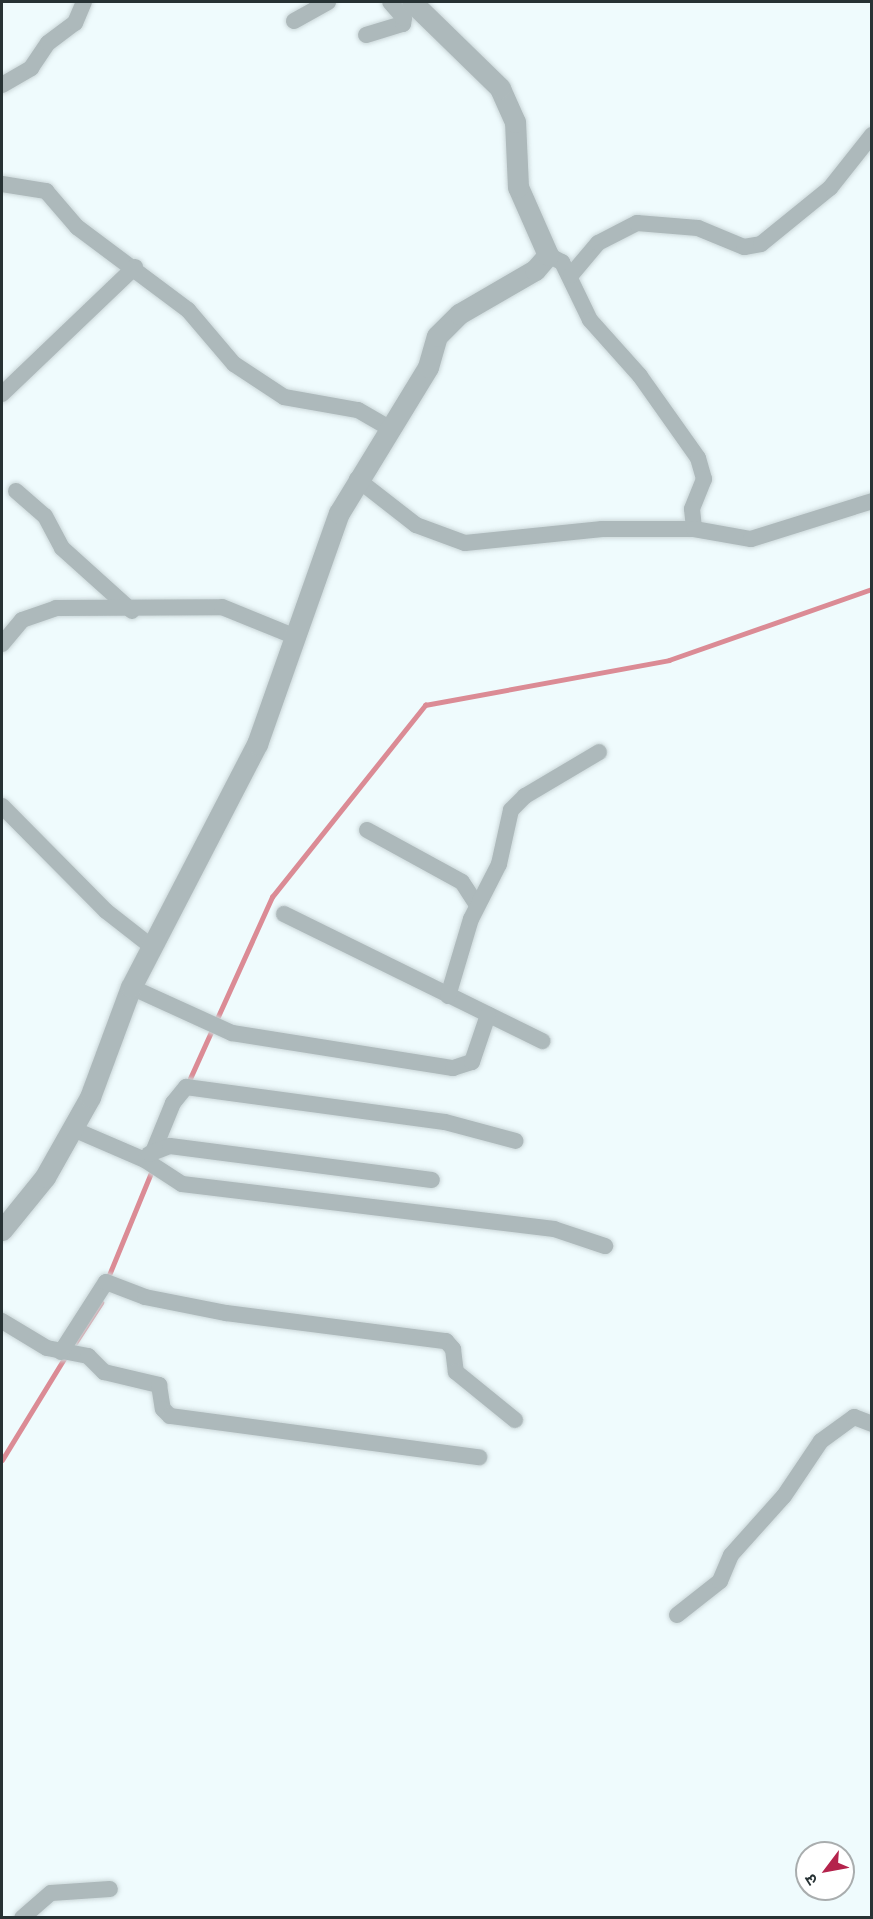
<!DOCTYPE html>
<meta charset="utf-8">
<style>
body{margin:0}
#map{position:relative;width:873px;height:1919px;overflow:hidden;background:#effbfd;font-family:"DM Sans","Noto Sans Devanagari",sans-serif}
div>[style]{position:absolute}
.stream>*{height:4.5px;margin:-2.25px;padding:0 2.25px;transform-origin:2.25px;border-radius:2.25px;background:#db8b95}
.roads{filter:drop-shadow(0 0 2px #cbd7d9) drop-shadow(0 0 2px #cbd7d9)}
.minor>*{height:16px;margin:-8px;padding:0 8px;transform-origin:8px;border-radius:8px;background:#adb9bb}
.tertiary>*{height:21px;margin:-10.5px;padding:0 10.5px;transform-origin:10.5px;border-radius:10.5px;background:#adb9bb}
span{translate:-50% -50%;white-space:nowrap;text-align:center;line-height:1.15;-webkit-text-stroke:4.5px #fff;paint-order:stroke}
.frame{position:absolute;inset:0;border:3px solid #273234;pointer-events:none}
.north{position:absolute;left:795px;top:1841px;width:60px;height:60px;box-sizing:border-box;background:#fff;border:2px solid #a9adae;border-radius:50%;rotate:238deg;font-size:16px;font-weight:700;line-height:24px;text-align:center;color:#273234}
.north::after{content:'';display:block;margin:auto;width:21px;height:27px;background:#b4234c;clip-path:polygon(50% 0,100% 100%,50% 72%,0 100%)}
</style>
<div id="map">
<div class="stream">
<i style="left:188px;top:1083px;width:204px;rotate:-65.7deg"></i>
<i style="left:272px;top:897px;width:246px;rotate:-51.4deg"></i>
<i style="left:425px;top:705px;width:248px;rotate:-10.4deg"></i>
<i style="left:669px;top:660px;width:215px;rotate:-19.3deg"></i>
<i style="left:107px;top:1280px;width:121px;rotate:-67.7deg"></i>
<i style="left:75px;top:1343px;width:48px;rotate:-57deg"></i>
<i style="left:2px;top:1460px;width:121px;rotate:-58.5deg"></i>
</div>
<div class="roads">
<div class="minor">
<i style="left:294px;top:21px;width:39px;rotate:-29deg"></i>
<i style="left:366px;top:35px;width:39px;rotate:-17deg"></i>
<i style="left:403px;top:24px;width:6px;rotate:-81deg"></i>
<i style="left:404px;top:18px;width:21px;rotate:-131deg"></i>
<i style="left:2px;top:85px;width:34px;rotate:-30deg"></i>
<i style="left:31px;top:68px;width:30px;rotate:-56deg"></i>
<i style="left:48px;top:43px;width:34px;rotate:-37deg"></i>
<i style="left:75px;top:23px;width:23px;rotate:-67deg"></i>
<i style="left:2px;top:184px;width:45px;rotate:9deg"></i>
<i style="left:46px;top:191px;width:48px;rotate:49.3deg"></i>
<i style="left:77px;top:227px;width:139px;rotate:36.8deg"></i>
<i style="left:188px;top:310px;width:71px;rotate:49.6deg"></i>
<i style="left:234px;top:364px;width:60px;rotate:33.4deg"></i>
<i style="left:284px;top:397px;width:75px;rotate:10deg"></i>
<i style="left:358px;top:410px;width:38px;rotate:30deg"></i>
<i style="left:548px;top:255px;width:16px;rotate:27deg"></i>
<i style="left:562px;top:262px;width:64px;rotate:64.2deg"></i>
<i style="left:590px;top:320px;width:75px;rotate:48.2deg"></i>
<i style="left:640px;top:376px;width:100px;rotate:54.7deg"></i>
<i style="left:698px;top:458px;width:22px;rotate:74deg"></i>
<i style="left:704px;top:479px;width:32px;rotate:112deg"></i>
<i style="left:692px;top:509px;width:20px;rotate:84deg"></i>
<i style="left:571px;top:275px;width:42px;rotate:-49.8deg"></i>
<i style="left:598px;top:243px;width:44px;rotate:-27.1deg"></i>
<i style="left:637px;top:223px;width:61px;rotate:4.7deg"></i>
<i style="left:698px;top:228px;width:50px;rotate:22.4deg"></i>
<i style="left:744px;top:247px;width:17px;rotate:-10deg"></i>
<i style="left:761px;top:244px;width:89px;rotate:-39.1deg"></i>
<i style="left:830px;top:188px;width:68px;rotate:-51.6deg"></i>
<i style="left:2px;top:394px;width:184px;rotate:-43.7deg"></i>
<i style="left:357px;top:479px;width:75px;rotate:37.9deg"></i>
<i style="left:416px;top:525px;width:52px;rotate:20.2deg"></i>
<i style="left:465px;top:543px;width:138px;rotate:-5.8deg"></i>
<i style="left:602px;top:529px;width:92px"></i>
<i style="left:694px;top:529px;width:58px;rotate:10deg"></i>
<i style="left:751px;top:539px;width:127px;rotate:-17.4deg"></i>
<i style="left:16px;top:491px;width:38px;rotate:41deg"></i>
<i style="left:45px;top:516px;width:36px;rotate:62deg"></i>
<i style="left:62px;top:548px;width:94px;rotate:42deg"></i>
<i style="left:2px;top:644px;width:31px;rotate:-50deg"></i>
<i style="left:22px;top:620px;width:36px;rotate:-19deg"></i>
<i style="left:56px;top:608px;width:166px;rotate:-0.3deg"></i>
<i style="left:222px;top:607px;width:80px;rotate:22.1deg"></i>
<i style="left:2px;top:806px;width:148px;rotate:45.3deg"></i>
<i style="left:106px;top:911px;width:58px;rotate:38deg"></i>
<i style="left:367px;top:830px;width:108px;rotate:28.7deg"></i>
<i style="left:462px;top:882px;width:27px;rotate:57deg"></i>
<i style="left:284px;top:914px;width:288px;rotate:26.2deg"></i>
<i style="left:131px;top:987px;width:111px;rotate:24.5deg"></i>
<i style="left:232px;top:1033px;width:224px;rotate:9deg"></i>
<i style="left:453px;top:1068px;width:20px;rotate:-18deg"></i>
<i style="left:472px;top:1062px;width:50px;rotate:-71.2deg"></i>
<i style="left:448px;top:996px;width:80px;rotate:-73.4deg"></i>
<i style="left:471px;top:919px;width:62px;rotate:-63deg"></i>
<i style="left:499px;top:864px;width:55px;rotate:-77.5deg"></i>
<i style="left:511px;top:810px;width:20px;rotate:-45deg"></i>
<i style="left:525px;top:796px;width:86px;rotate:-30.7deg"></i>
<i style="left:73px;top:1129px;width:78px;rotate:23.3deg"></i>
<i style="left:145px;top:1160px;width:44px;rotate:33deg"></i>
<i style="left:182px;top:1184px;width:375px;rotate:6.9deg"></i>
<i style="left:554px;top:1229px;width:54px;rotate:18.4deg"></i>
<i style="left:153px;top:1152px;width:53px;rotate:-67.8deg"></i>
<i style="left:173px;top:1103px;width:21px;rotate:-51deg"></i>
<i style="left:186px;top:1087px;width:261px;rotate:7.7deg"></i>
<i style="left:445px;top:1122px;width:73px;rotate:15deg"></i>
<i style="left:149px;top:1154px;width:22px;rotate:-21deg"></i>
<i style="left:170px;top:1146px;width:264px;rotate:7.4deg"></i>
<i style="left:2px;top:1321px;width:52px;rotate:31deg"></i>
<i style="left:47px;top:1348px;width:42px;rotate:11deg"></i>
<i style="left:88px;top:1356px;width:23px;rotate:45deg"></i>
<i style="left:104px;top:1372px;width:57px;rotate:13.3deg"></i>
<i style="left:159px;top:1385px;width:24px;rotate:81deg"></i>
<i style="left:163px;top:1409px;width:10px;rotate:45deg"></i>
<i style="left:170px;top:1416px;width:312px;rotate:7.6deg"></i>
<i style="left:61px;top:1352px;width:83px;rotate:-57.3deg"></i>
<i style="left:106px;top:1282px;width:42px;rotate:21deg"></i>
<i style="left:145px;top:1297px;width:83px;rotate:11.2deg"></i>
<i style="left:226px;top:1313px;width:222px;rotate:7.3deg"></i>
<i style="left:446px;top:1341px;width:11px;rotate:49deg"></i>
<i style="left:453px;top:1349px;width:23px;rotate:83deg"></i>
<i style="left:456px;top:1372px;width:76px;rotate:39.1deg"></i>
<i style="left:677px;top:1615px;width:55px;rotate:-38.3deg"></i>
<i style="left:720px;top:1581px;width:28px;rotate:-67deg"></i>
<i style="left:731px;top:1555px;width:79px;rotate:-48.1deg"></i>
<i style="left:784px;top:1496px;width:66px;rotate:-56.1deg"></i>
<i style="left:821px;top:1441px;width:41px;rotate:-36deg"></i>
<i style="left:854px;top:1417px;width:19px;rotate:21deg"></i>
<i style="left:22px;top:1918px;width:38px;rotate:-41deg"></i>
<i style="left:51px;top:1893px;width:59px;rotate:-3.9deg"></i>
</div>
<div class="tertiary">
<i style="left:2px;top:1230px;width:68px;rotate:-50.9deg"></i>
<i style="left:45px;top:1177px;width:92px;rotate:-60.6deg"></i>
<i style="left:90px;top:1097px;width:117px;rotate:-69.6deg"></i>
<i style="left:131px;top:987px;width:274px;rotate:-62.6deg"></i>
<i style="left:257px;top:744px;width:245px;rotate:-70.5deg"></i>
<i style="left:339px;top:513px;width:171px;rotate:-58.6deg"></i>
<i style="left:428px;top:367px;width:32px;rotate:-74deg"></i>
<i style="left:437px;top:336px;width:31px;rotate:-45deg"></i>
<i style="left:459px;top:314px;width:88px;rotate:-30.1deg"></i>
<i style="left:535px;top:270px;width:20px;rotate:-49deg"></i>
<i style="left:548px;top:255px;width:74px;rotate:-113.8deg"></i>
<i style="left:518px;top:187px;width:65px;rotate:-92.6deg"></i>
<i style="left:515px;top:122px;width:37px;rotate:-114deg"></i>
<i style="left:500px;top:88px;width:123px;rotate:-135.7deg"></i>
</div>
</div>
<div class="frame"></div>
<div class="north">उ</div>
</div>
